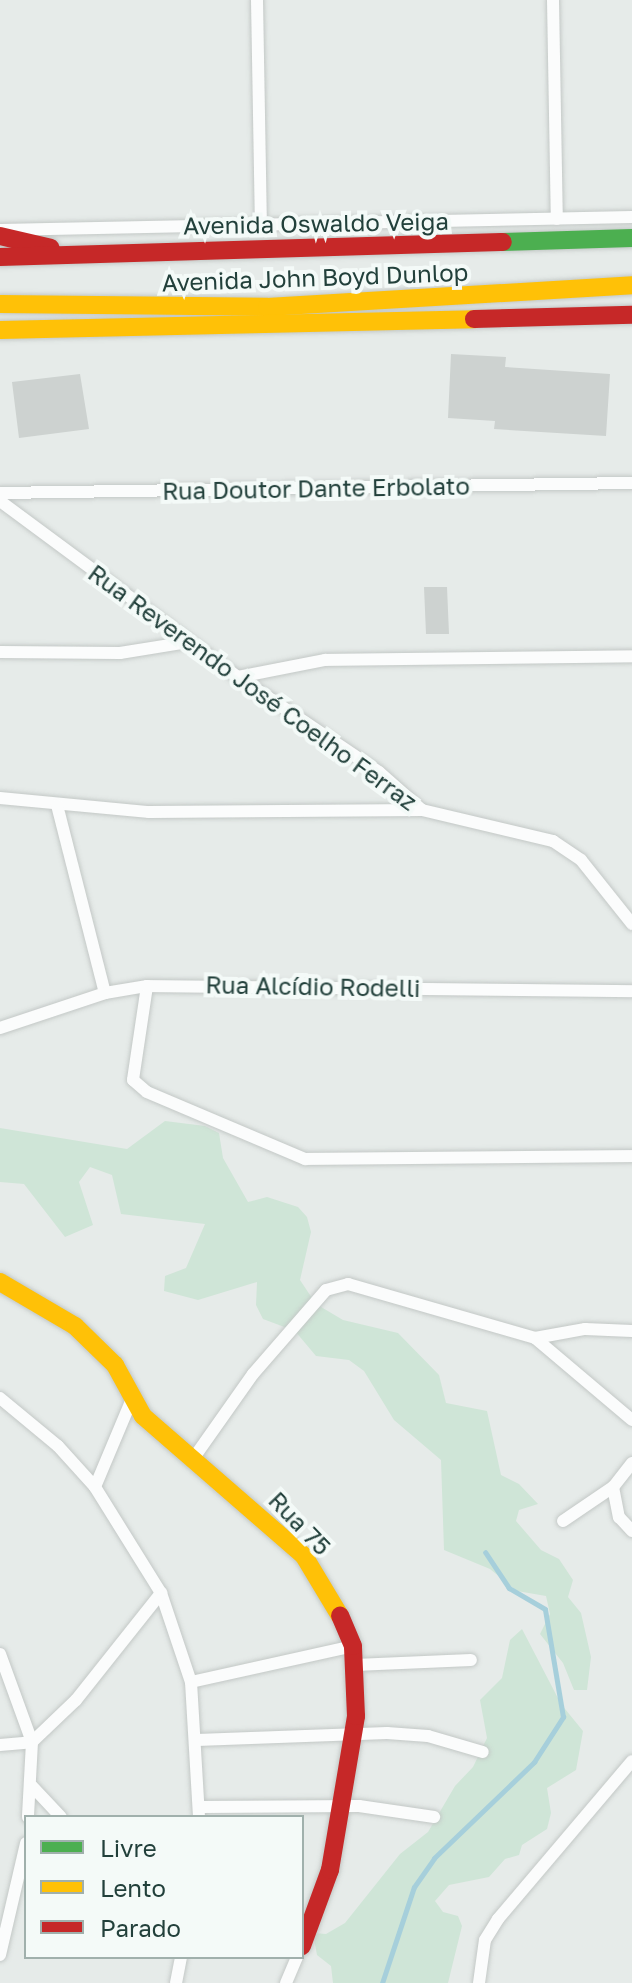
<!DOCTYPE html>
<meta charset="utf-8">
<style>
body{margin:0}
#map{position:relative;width:632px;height:1983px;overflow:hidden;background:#e6ebe9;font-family:"Golos Text",sans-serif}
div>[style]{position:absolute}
.green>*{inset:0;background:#cfe5d7}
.stream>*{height:5px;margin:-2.5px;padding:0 2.5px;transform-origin:2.5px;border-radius:2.5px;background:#a6cfdb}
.building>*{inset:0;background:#cdd2d0}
.roads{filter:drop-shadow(0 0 2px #c3c8c6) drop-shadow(0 0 2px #c3c8c6)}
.street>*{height:12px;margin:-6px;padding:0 6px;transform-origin:6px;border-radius:6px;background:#fbfcfc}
.fast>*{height:18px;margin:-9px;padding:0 9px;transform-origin:9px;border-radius:9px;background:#4caf50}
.slow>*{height:18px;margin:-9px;padding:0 9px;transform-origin:9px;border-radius:9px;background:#ffc107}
.jam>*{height:18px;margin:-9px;padding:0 9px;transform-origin:9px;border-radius:9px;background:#c62828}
span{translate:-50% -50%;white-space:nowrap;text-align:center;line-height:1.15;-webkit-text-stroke:8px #f4faf8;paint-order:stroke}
.street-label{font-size:24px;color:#22403b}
.legend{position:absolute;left:24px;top:1815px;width:280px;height:144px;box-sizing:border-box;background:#f4faf8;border:2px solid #a0b0ac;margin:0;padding:10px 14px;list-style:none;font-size:24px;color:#22403b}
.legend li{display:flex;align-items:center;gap:16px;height:40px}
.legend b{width:40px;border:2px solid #a0b0ac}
</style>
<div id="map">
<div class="green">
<i style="clip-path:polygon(165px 1121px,205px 1126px,219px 1133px,223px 1158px,248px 1202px,267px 1197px,298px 1207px,307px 1217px,311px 1232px,300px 1280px,316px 1304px,343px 1320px,398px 1333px,439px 1375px,446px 1403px,487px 1411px,501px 1475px,519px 1484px,538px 1504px,519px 1510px,516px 1521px,541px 1550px,559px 1559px,573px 1580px,568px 1597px,581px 1613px,591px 1657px,587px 1690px,574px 1690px,563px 1663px,540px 1634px,550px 1614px,546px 1596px,517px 1591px,490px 1569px,444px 1550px,441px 1460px,394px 1420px,364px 1371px,349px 1360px,316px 1356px,295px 1331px,263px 1319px,256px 1305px,257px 1282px,198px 1300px,164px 1291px,165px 1276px,186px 1268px,205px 1224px,121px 1214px,112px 1175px,90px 1167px,79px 1182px,93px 1225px,65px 1237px,24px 1184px,0 1182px,0 1128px,127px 1149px)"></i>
<i style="clip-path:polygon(522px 1629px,561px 1704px,583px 1731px,576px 1770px,547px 1788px,551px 1813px,547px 1829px,522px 1845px,519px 1855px,505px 1859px,489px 1877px,449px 1885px,435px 1901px,443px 1912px,458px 1916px,462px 1926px,448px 1983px,333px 1983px,331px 1966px,317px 1955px,313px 1933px,326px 1934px,345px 1923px,400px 1854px,428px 1832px,455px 1786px,473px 1767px,487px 1738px,480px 1700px,502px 1678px,510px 1640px)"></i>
</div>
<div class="stream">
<i style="left:382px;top:1983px;width:101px;rotate:-71.6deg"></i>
<i style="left:414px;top:1887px;width:35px;rotate:-55deg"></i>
<i style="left:434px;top:1858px;width:139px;rotate:-43.8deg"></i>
<i style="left:534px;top:1762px;width:54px;rotate:-57.2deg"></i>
<i style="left:563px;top:1717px;width:109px;rotate:-99.5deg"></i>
<i style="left:545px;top:1609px;width:42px;rotate:-149.7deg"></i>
<i style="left:509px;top:1588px;width:43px;rotate:-123.7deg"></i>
</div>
<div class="building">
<i style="clip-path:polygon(451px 354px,506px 357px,505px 367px,610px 374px,606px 436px,494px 429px,495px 421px,448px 418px)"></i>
<i style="clip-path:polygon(80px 374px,89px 429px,19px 438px,12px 382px)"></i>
<i style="clip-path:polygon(424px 587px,447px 587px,449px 634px,426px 634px)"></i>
</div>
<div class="roads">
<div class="street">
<i style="left:257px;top:0;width:224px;rotate:89deg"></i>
<i style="left:553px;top:0;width:219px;rotate:89deg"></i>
<i style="left:0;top:230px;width:632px;rotate:-1.18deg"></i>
<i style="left:0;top:493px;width:632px;rotate:-0.91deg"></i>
<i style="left:0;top:501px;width:296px;rotate:36.5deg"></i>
<i style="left:238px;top:677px;width:170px;rotate:34deg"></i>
<i style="left:379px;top:772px;width:57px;rotate:41.5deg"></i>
<i style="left:422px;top:810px;width:135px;rotate:13.3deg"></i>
<i style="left:553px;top:841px;width:34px;rotate:34deg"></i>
<i style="left:581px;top:860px;width:82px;rotate:51.4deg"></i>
<i style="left:0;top:652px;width:120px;rotate:0.5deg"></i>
<i style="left:120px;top:653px;width:70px;rotate:-9.1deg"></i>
<i style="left:238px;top:677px;width:89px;rotate:-11.1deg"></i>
<i style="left:325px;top:660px;width:307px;rotate:-0.7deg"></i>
<i style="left:0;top:798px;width:150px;rotate:5.4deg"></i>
<i style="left:149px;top:812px;width:273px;rotate:-0.4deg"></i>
<i style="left:57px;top:805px;width:194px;rotate:75.7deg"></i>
<i style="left:147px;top:986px;width:95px;rotate:98.5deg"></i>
<i style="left:133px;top:1080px;width:18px;rotate:41deg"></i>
<i style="left:147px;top:1092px;width:172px;rotate:23deg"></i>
<i style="left:305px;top:1159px;width:327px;rotate:-0.5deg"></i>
<i style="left:0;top:1028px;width:111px;rotate:-18.4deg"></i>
<i style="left:105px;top:993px;width:43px;rotate:-9.5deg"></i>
<i style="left:147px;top:986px;width:485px;rotate:0.6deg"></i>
<i style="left:535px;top:1338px;width:51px;rotate:-10.2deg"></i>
<i style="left:585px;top:1329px;width:47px;rotate:2.4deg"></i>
<i style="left:0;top:1398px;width:75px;rotate:39.6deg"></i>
<i style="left:58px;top:1446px;width:55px;rotate:47.9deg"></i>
<i style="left:95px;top:1487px;width:125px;rotate:58.1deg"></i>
<i style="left:161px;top:1593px;width:94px;rotate:71.4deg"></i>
<i style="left:191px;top:1682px;width:135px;rotate:86.6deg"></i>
<i style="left:193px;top:1459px;width:104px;rotate:-54.8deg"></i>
<i style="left:253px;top:1374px;width:111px;rotate:-49deg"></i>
<i style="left:326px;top:1290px;width:23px;rotate:-15deg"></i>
<i style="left:348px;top:1284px;width:195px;rotate:16.1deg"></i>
<i style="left:535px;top:1338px;width:127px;rotate:40.2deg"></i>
<i style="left:632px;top:1463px;width:31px;rotate:128deg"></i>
<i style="left:613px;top:1487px;width:31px;rotate:79deg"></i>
<i style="left:619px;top:1517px;width:19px;rotate:47deg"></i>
<i style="left:95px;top:1487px;width:95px;rotate:-67.2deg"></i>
<i style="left:563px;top:1521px;width:60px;rotate:-34.2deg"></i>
<i style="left:0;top:1654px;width:94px;rotate:70deg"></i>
<i style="left:32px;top:1742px;width:75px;rotate:93.1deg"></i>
<i style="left:355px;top:1665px;width:116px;rotate:-2.5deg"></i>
<i style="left:191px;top:1682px;width:166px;rotate:-12.5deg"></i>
<i style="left:197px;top:1740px;width:190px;rotate:-2.1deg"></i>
<i style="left:387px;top:1733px;width:41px;rotate:4.2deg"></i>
<i style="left:428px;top:1736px;width:57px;rotate:16.2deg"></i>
<i style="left:32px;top:1742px;width:61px;rotate:-43.7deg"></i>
<i style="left:76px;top:1700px;width:137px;rotate:-51.5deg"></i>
<i style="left:0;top:1745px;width:32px;rotate:-5deg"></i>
<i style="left:30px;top:1784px;width:45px;rotate:46.8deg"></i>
<i style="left:200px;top:1807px;width:159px;rotate:-0.4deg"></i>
<i style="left:359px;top:1806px;width:76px;rotate:8.3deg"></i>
<i style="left:0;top:1955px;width:115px;rotate:-76.9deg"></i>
<i style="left:176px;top:1983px;width:26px;rotate:-79deg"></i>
<i style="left:286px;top:1983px;width:28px;rotate:-67deg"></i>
<i style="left:479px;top:1983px;width:43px;rotate:-82.1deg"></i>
<i style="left:485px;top:1940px;width:25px;rotate:-58deg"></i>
<i style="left:498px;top:1919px;width:207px;rotate:-49.7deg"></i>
</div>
<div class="fast">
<i style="left:503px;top:242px;width:129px;rotate:-1.8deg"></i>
</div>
<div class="slow">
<i style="left:0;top:304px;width:267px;rotate:0.6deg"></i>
<i style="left:267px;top:307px;width:366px;rotate:-3.4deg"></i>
<i style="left:0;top:330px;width:474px;rotate:-1.3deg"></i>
<i style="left:0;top:1282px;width:87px;rotate:30.4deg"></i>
<i style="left:75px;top:1326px;width:56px;rotate:44.3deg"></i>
<i style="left:115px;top:1365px;width:58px;rotate:61.2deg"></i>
<i style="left:143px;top:1416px;width:213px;rotate:41deg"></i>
<i style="left:304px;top:1556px;width:70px;rotate:59deg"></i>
</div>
<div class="jam">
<i style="left:0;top:236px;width:52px;rotate:13.2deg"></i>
<i style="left:0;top:257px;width:503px;rotate:-1.71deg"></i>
<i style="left:474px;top:319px;width:158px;rotate:-1.5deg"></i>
<i style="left:302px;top:1946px;width:81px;rotate:-69.8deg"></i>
<i style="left:330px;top:1870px;width:156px;rotate:-80.4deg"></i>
<i style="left:356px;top:1716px;width:70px;rotate:-92.5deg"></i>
<i style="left:353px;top:1646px;width:33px;rotate:-113deg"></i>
</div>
</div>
<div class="street-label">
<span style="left:316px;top:223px;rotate:-1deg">Avenida Oswaldo Veiga</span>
<span style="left:315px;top:277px;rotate:-2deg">Avenida John Boyd Dunlop</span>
<span style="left:316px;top:488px;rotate:-1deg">Rua Doutor Dante Erbolato</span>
<span style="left:253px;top:687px;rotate:36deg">Rua Reverendo José Coelho Ferraz</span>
<span style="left:313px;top:986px;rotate:1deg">Rua Alcídio Rodelli</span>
<span style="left:300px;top:1523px;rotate:46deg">Rua 75</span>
</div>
<ul class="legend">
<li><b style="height:10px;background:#4caf50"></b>Livre</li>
<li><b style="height:10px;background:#ffc107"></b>Lento</li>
<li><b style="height:10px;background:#c62828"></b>Parado</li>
</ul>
</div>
